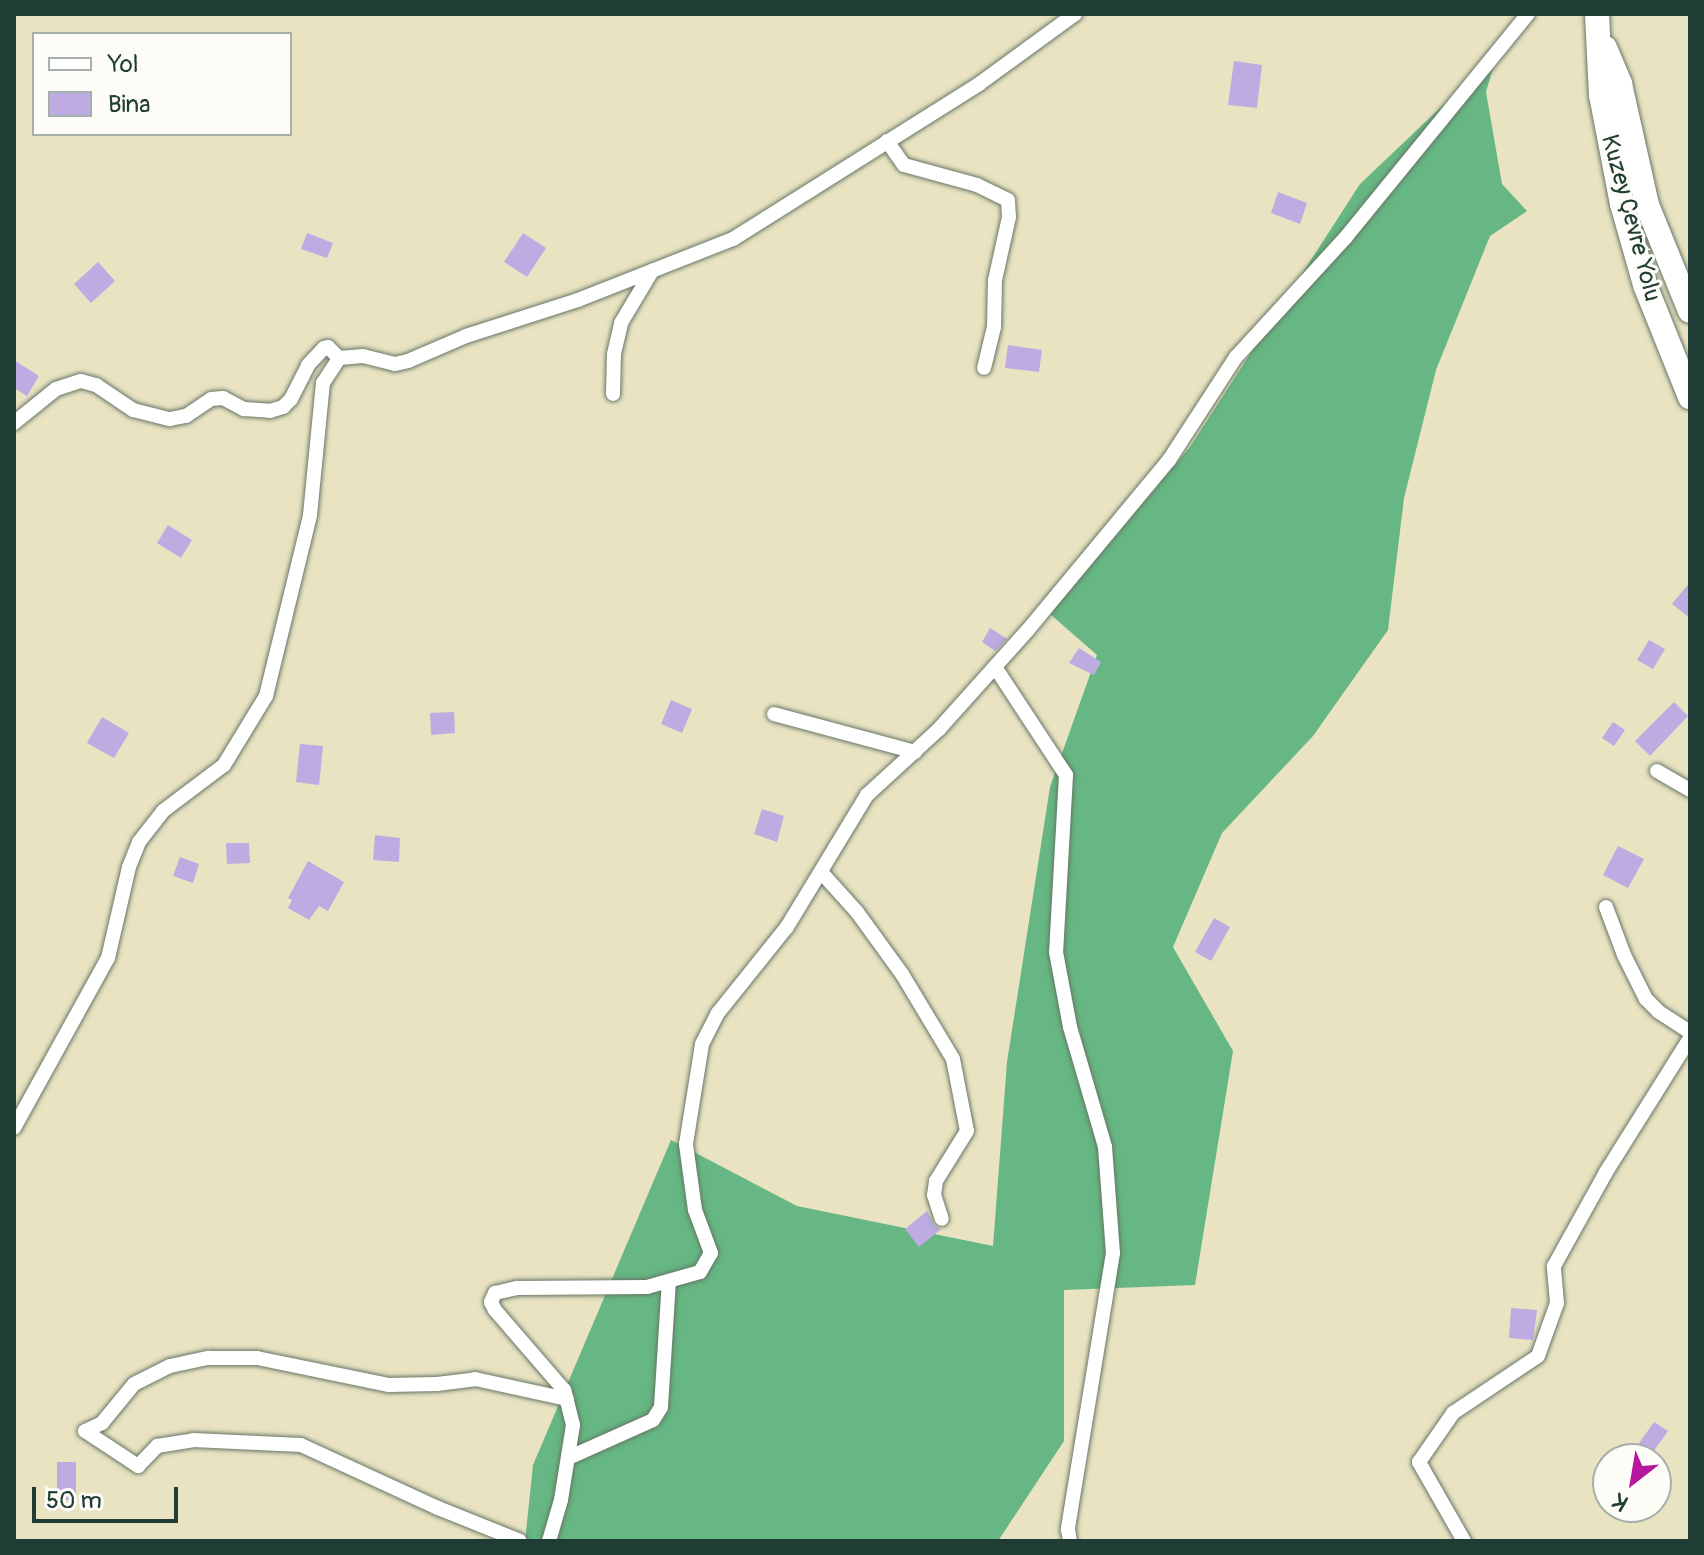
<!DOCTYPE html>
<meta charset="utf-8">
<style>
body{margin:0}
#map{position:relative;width:1704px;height:1555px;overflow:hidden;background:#e9e3c2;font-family:Pangolin,sans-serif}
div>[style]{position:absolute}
.forest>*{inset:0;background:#66b783}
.building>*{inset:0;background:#bdabe1}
.roads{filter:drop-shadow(0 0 2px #676) drop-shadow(0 0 2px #676)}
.street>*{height:14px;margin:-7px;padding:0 7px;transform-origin:7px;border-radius:7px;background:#fff}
.primary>*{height:24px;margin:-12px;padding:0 12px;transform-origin:12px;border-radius:12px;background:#fff}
span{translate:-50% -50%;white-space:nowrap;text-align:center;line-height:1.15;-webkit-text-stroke:6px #fdfcf7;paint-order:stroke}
.street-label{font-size:24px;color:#1f3d34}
.frame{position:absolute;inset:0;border:16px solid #1f3d34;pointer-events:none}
.legend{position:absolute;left:32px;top:32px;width:260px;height:104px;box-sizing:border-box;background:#fdfcf7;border:2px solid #a4b0a9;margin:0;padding:10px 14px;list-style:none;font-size:24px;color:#1f3d34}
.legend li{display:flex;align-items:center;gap:16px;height:40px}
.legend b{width:40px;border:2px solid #a4b0a9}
.north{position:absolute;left:1592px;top:1443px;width:80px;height:80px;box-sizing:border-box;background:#fdfcf7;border:2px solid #a4b0a9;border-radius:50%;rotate:211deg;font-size:22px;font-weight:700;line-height:32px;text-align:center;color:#1f3d34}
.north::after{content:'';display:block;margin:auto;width:28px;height:36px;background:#b5179e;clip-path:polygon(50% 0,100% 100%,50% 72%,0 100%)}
.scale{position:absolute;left:32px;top:1487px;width:146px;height:36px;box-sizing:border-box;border:4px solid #1f3d34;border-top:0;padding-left:10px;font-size:24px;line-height:28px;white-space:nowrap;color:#1f3d34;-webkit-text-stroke:6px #fdfcf7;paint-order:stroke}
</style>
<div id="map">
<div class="forest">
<i style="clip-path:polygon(1497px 54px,1486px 92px,1502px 184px,1527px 211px,1490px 236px,1436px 370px,1404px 498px,1388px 630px,1313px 736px,1222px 833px,1173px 947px,1233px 1051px,1195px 1285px,1064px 1290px,1064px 1441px,998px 1541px,525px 1541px,533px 1465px,671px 1140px,797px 1206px,993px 1246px,1007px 1062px,1050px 787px,1097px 655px,1050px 614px,1190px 447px,1360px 184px)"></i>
</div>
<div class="building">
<i style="clip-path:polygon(1234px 61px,1262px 65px,1257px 108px,1228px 105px)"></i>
<i style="clip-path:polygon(1278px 192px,1307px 203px,1300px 224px,1271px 213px)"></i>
<i style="clip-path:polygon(307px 233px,333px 243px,327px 258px,301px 249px)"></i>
<i style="clip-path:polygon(523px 233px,546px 248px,527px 277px,504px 262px)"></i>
<i style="clip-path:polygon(98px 262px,115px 281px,91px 303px,74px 284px)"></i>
<i style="clip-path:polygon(1008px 345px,1042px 350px,1039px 372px,1005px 368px)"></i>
<i style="clip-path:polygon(14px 360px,39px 376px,27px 396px,14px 388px)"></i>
<i style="clip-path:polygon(168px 525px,192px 540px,181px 558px,157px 543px)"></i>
<i style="clip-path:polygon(1690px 582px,1690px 618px,1672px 604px)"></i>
<i style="clip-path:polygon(990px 628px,1007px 639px,995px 651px,982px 642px)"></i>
<i style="clip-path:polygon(1649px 640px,1665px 649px,1653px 669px,1637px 660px)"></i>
<i style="clip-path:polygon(1079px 648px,1101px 662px,1094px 675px,1069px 663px)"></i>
<i style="clip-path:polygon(671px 700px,692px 709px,682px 733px,661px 724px)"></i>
<i style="clip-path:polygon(1674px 702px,1688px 716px,1650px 756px,1635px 741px)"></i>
<i style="clip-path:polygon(454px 712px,455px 733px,431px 735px,430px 713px)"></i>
<i style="clip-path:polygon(102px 717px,129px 733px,114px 758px,87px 743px)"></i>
<i style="clip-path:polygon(1613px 722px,1625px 730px,1614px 746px,1602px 738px)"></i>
<i style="clip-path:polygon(300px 744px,323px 746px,319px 785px,296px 782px)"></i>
<i style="clip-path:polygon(762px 809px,784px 816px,777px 842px,754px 834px)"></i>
<i style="clip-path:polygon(375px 835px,400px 838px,399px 862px,373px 860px)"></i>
<i style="clip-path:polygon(226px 843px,249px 843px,250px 863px,227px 864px)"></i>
<i style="clip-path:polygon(1618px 846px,1644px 859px,1628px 888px,1603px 875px)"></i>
<i style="clip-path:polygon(180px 857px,199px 864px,193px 883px,173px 876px)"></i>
<i style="clip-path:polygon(308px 861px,344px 882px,328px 911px,319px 906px,309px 920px,288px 908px,292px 900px,288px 898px)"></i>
<i style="clip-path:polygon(1214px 918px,1230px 927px,1211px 961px,1195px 952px)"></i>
<i style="clip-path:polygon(927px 1211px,935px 1226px,941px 1229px,919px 1247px,905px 1229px)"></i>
<i style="clip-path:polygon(1511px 1308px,1537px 1310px,1533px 1340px,1509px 1338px)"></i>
<i style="clip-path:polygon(1654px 1422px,1668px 1431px,1648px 1459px,1628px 1459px)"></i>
<i style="clip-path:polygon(57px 1462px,76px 1462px,76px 1500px,57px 1500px)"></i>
</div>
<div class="roads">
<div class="street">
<i style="left:887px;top:141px;width:29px;rotate:55deg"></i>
<i style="left:904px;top:165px;width:76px;rotate:15.3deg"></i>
<i style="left:977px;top:185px;width:34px;rotate:26deg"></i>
<i style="left:1008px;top:200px;width:17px;rotate:87deg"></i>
<i style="left:1009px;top:217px;width:65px;rotate:102.5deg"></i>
<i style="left:995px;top:280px;width:47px;rotate:91.2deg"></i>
<i style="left:994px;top:327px;width:42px;rotate:103.7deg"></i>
<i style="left:613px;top:394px;width:40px;rotate:-88.6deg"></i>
<i style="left:614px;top:354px;width:32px;rotate:-77deg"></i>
<i style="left:621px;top:323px;width:61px;rotate:-59.2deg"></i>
<i style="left:14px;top:423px;width:54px;rotate:-39deg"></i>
<i style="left:56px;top:389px;width:26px;rotate:-18deg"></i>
<i style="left:81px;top:381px;width:16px;rotate:15deg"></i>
<i style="left:96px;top:385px;width:45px;rotate:34deg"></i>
<i style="left:133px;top:410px;width:38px;rotate:14deg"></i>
<i style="left:170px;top:419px;width:16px;rotate:-11deg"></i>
<i style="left:186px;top:416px;width:30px;rotate:-34deg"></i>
<i style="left:211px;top:399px;width:12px;rotate:-5deg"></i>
<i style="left:223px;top:398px;width:24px;rotate:28deg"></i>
<i style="left:244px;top:409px;width:26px;rotate:4deg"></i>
<i style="left:270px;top:411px;width:14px;rotate:-17deg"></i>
<i style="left:283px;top:407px;width:11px;rotate:-45deg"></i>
<i style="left:291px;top:399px;width:38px;rotate:-63deg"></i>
<i style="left:308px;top:365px;width:23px;rotate:-47deg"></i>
<i style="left:324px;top:348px;width:4px;rotate:-14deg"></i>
<i style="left:328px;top:347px;width:16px;rotate:45deg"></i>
<i style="left:995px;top:667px;width:129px;rotate:56.7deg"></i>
<i style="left:1066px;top:775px;width:177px;rotate:93.2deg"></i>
<i style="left:1056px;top:952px;width:76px;rotate:79.4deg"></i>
<i style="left:1070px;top:1027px;width:125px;rotate:73.7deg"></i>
<i style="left:1105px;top:1147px;width:106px;rotate:85.7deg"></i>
<i style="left:1113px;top:1253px;width:280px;rotate:99.3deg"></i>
<i style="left:1068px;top:1529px;width:12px;rotate:81deg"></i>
<i style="left:774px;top:714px;width:146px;rotate:15.1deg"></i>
<i style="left:1657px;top:771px;width:38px;rotate:30deg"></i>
<i style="left:821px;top:872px;width:54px;rotate:48deg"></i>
<i style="left:857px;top:912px;width:77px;rotate:54deg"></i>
<i style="left:902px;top:974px;width:99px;rotate:59deg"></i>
<i style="left:953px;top:1059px;width:73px;rotate:79deg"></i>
<i style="left:967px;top:1131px;width:59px;rotate:121.8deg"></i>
<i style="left:936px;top:1181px;width:14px;rotate:98deg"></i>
<i style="left:934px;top:1195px;width:25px;rotate:72deg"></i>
<i style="left:1606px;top:907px;width:51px;rotate:69.4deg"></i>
<i style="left:1624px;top:955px;width:49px;rotate:63.4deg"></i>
<i style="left:1646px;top:999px;width:18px;rotate:45deg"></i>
<i style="left:1659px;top:1012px;width:37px;rotate:33deg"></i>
<i style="left:14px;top:1128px;width:194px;rotate:-61.1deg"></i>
<i style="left:108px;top:958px;width:93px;rotate:-77deg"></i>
<i style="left:129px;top:867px;width:27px;rotate:-68deg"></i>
<i style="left:139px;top:842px;width:39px;rotate:-52deg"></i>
<i style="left:163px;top:811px;width:76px;rotate:-37deg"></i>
<i style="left:224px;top:765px;width:81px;rotate:-58.7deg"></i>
<i style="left:266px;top:696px;width:186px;rotate:-76.3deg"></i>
<i style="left:310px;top:515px;width:133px;rotate:-84.4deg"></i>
<i style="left:323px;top:383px;width:30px;rotate:-57deg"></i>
<i style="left:339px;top:358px;width:24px;rotate:-5deg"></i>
<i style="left:363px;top:356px;width:33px;rotate:14deg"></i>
<i style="left:395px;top:364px;width:13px;rotate:-13deg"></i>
<i style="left:408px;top:361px;width:63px;rotate:-23.3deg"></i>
<i style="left:466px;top:336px;width:118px;rotate:-17.8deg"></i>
<i style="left:578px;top:300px;width:167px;rotate:-21.5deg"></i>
<i style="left:733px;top:239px;width:291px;rotate:-32.2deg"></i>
<i style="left:979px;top:84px;width:119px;rotate:-36.1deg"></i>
<i style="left:85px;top:1431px;width:19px;rotate:-25deg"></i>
<i style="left:102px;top:1423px;width:50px;rotate:-50.6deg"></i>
<i style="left:134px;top:1384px;width:40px;rotate:-26.6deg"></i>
<i style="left:170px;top:1366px;width:40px;rotate:-12deg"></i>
<i style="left:209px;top:1358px;width:48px"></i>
<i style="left:257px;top:1358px;width:135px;rotate:11.6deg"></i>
<i style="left:389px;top:1385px;width:48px;rotate:-1.2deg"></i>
<i style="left:437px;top:1384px;width:38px;rotate:-7deg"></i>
<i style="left:475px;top:1379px;width:94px;rotate:12.3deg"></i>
<i style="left:85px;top:1431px;width:64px;rotate:33.4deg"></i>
<i style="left:138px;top:1466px;width:28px;rotate:-46deg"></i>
<i style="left:157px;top:1446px;width:36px;rotate:-9deg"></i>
<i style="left:193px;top:1440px;width:108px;rotate:2.7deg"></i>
<i style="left:301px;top:1445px;width:151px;rotate:24.7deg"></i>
<i style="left:438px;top:1508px;width:88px;rotate:21.9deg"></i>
<i style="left:568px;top:1458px;width:93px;rotate:-24.1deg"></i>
<i style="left:653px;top:1420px;width:15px;rotate:-58deg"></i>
<i style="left:661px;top:1407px;width:126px;rotate:-86.4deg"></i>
<i style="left:549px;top:1541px;width:43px;rotate:-73.7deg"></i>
<i style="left:561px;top:1500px;width:76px;rotate:-80.9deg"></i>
<i style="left:573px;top:1425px;width:36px;rotate:-104deg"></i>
<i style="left:564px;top:1390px;width:106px;rotate:-130.8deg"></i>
<i style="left:495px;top:1310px;width:9px;rotate:-117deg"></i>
<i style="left:491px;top:1302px;width:10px;rotate:-66deg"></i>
<i style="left:495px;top:1293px;width:23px;rotate:-13deg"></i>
<i style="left:517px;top:1288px;width:130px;rotate:-0.4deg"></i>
<i style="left:647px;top:1287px;width:55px;rotate:-15.8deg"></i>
<i style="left:700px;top:1272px;width:22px;rotate:-60deg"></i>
<i style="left:711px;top:1253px;width:46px;rotate:-110.4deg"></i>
<i style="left:695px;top:1210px;width:67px;rotate:-97.8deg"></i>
<i style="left:686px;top:1144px;width:101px;rotate:-80.9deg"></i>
<i style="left:702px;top:1044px;width:35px;rotate:-63deg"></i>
<i style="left:718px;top:1013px;width:110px;rotate:-51.3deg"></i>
<i style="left:787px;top:927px;width:154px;rotate:-58.8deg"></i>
<i style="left:867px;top:795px;width:98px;rotate:-42.5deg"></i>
<i style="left:939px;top:729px;width:132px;rotate:-48.1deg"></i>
<i style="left:1027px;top:631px;width:222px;rotate:-50.3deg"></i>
<i style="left:1169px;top:460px;width:123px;rotate:-57deg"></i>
<i style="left:1236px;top:357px;width:163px;rotate:-47.5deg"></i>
<i style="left:1346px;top:237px;width:288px;rotate:-50.8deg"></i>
<i style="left:1464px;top:1541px;width:91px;rotate:-119.7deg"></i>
<i style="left:1419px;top:1462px;width:60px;rotate:-55.2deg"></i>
<i style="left:1453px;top:1413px;width:102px;rotate:-33.8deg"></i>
<i style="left:1538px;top:1356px;width:56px;rotate:-70.3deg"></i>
<i style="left:1557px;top:1303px;width:37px;rotate:-95deg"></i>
<i style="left:1554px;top:1266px;width:107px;rotate:-61deg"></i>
<i style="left:1606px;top:1172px;width:158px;rotate:-57.9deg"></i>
</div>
<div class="primary">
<i style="left:1597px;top:14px;width:81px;rotate:87.2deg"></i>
<i style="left:1601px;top:95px;width:111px;rotate:79.1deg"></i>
<i style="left:1622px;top:204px;width:84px;rotate:74.1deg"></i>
<i style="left:1645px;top:285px;width:121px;rotate:68.1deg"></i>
<i style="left:1605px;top:48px;width:39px;rotate:67deg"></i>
<i style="left:1620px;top:84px;width:124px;rotate:77.4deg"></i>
<i style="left:1647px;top:205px;width:114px;rotate:67.9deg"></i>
</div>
</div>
<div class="street-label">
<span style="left:1631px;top:218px;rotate:75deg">Kuzey Çevre Yolu</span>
</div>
<div class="frame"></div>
<ul class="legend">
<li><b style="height:10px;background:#fff"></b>Yol</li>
<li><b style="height:22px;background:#bdabe1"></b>Bina</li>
</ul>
<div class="north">K</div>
<div class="scale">50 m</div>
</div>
